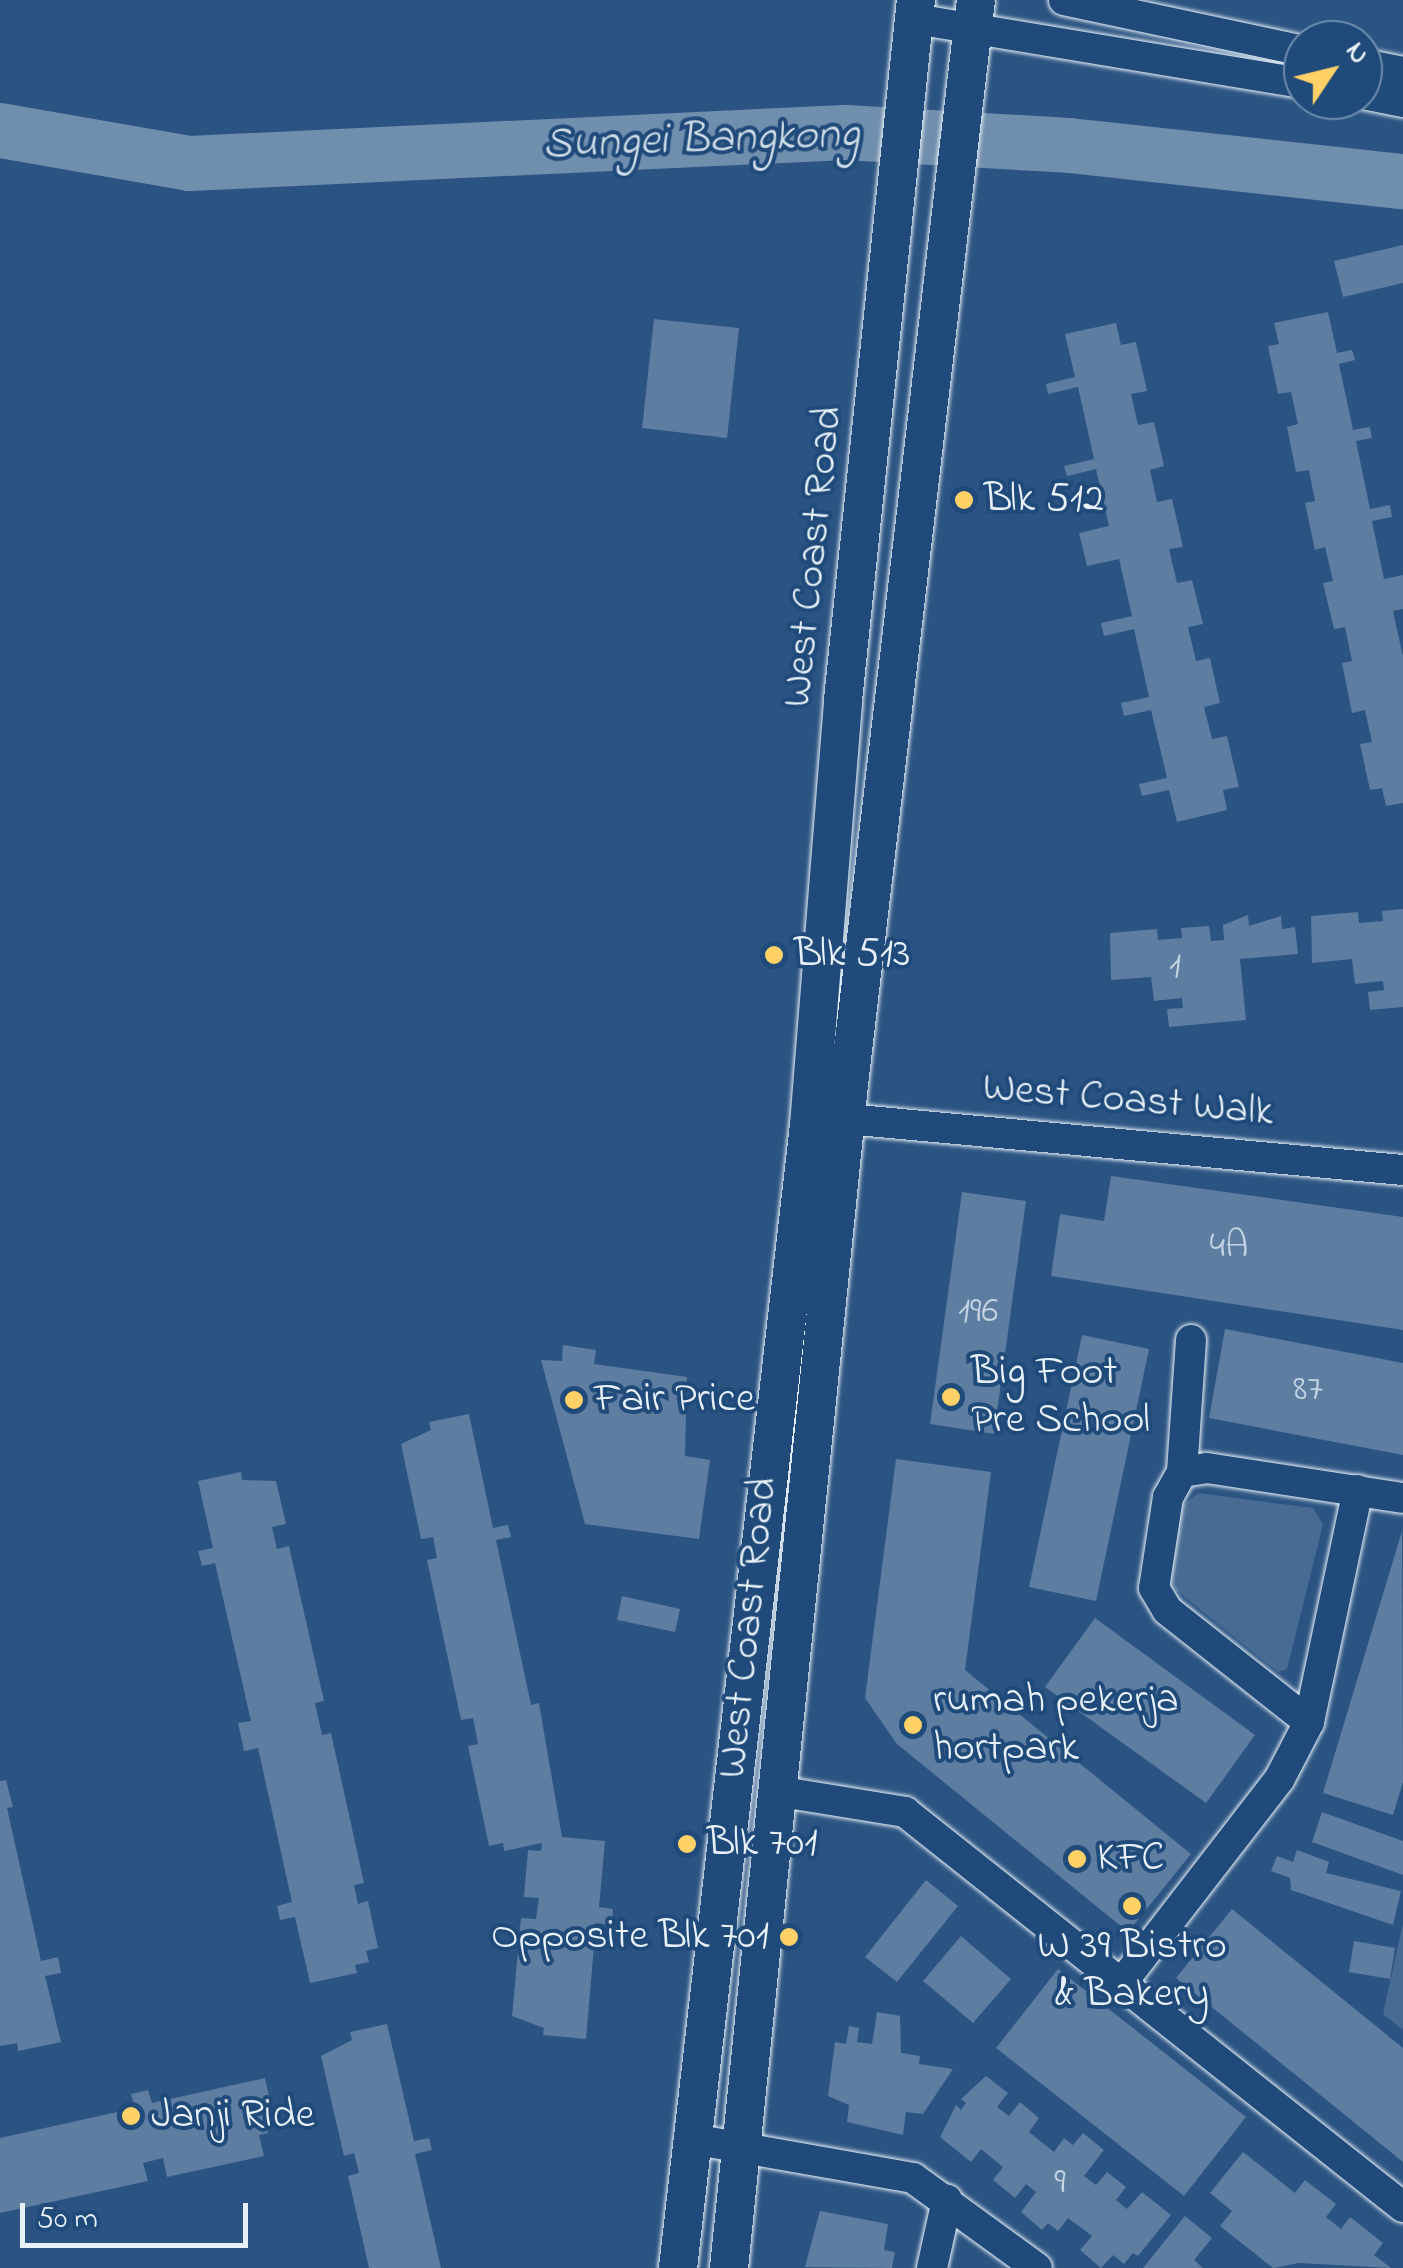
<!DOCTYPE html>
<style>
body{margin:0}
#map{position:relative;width:1403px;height:2268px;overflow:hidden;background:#2b5482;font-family:"Indie Flower",sans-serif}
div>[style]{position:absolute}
.green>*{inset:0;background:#476b93}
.river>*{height:55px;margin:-27.5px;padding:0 27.5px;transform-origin:27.5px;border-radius:27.5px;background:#708ead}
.building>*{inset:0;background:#5d7da1}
.roads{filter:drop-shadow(0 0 2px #e8f1f8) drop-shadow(0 0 2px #e8f1f8)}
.minor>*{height:30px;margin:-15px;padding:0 15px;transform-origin:15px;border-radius:15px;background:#1f4a7a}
.major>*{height:38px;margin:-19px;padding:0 19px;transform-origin:19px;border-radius:19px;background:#1f4a7a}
.dots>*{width:28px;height:28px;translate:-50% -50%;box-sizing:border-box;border:5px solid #1f4a7a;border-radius:50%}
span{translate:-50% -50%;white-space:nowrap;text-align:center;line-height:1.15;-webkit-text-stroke:8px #1f4a7a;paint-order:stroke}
.number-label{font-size:38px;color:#c5d4e2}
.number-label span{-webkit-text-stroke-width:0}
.poi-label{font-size:42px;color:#e8f1f8}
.left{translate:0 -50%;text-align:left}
.right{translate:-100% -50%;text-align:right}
.street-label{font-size:42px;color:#e8f1f8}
.water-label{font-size:45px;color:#d0dde9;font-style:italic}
.north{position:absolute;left:1283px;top:20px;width:100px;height:100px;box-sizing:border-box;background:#1f4a7a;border:2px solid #6f8dac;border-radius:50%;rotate:55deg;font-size:28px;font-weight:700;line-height:40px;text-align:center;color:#e8f1f8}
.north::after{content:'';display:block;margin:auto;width:35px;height:45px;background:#ffd166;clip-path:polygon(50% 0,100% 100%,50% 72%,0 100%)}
.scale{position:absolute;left:20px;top:2203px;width:228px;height:45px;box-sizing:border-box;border:5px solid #e8f1f8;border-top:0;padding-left:12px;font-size:30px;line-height:35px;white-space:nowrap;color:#e8f1f8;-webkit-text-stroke:8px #1f4a7a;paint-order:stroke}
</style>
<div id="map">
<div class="green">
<i style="clip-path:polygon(1198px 1493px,1313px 1508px,1323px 1524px,1287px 1669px,1278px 1672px,1175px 1589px,1167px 1572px,1181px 1507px)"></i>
<i style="clip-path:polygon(1403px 1923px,1403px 2030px,1383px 2014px)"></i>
</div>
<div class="river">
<i style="left:0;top:130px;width:192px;rotate:9.9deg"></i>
<i style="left:189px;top:163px;width:657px;rotate:-2.71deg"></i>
<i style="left:845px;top:132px;width:224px;rotate:3.3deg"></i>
<i style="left:1069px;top:145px;width:336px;rotate:6.2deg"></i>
</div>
<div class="building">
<i style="clip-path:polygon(1403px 245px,1403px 283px,1343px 297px,1334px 261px)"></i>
<i style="clip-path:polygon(1328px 312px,1337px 353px,1352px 350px,1355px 360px,1339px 364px,1353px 430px,1370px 427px,1372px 438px,1356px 441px,1370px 509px,1390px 505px,1392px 517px,1372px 521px,1384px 579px,1403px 575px,1403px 609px,1393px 611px,1403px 657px,1403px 803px,1386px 806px,1382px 788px,1370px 790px,1360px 744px,1372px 742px,1365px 710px,1352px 713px,1342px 663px,1352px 661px,1345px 627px,1334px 629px,1323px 583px,1333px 581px,1325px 547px,1315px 550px,1305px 503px,1315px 501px,1309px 470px,1296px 472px,1287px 427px,1298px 424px,1291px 392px,1278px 394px,1268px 346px,1279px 344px,1274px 323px)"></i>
<i style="clip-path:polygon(654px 319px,739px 328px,727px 438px,642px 428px)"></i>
<i style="clip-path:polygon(1116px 323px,1121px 345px,1136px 342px,1147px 391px,1131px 394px,1138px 425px,1154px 422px,1164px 466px,1150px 470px,1157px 502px,1172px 499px,1183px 547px,1169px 549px,1177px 583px,1192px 580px,1203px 624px,1188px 627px,1196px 661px,1210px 658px,1220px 703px,1204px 707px,1212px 739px,1227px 736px,1239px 787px,1223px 790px,1227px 810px,1177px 822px,1169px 790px,1142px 796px,1139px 784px,1167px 778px,1151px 710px,1124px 716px,1121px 703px,1149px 697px,1134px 629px,1104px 636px,1101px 623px,1132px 616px,1119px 559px,1087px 566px,1079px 533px,1109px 526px,1096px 469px,1067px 476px,1064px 466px,1094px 459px,1078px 387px,1048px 394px,1046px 384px,1075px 377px,1065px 334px)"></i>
<i style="clip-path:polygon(1403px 909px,1403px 1007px,1370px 1010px,1368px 992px,1384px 990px,1383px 981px,1355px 984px,1352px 959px,1312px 963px,1311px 916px,1358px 912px,1359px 923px,1383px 921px,1382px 911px)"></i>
<i style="clip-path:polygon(1248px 915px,1249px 926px,1281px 916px,1282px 929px,1295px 927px,1298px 954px,1240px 959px,1246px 1020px,1169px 1027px,1167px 1009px,1183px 1008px,1182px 998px,1154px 1001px,1151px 977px,1111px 980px,1110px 933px,1157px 929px,1158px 940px,1182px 938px,1181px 928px,1209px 926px,1211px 941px,1224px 940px,1223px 925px)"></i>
<i style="clip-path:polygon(1111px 1176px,1403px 1217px,1403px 1330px,1051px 1276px,1060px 1214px,1104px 1221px)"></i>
<i style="clip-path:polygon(962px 1192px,1026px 1201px,994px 1434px,930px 1424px)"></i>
<i style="clip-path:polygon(1225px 1329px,1403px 1363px,1403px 1455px,1209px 1418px)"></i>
<i style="clip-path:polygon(1082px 1335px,1149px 1349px,1096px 1601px,1029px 1587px)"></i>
<i style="clip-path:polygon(563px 1345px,596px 1350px,594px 1364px,687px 1377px,685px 1456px,710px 1460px,699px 1539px,585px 1524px,541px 1360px,562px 1361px)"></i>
<i style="clip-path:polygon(469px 1414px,493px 1528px,508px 1525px,511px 1537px,496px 1540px,531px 1705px,539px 1703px,562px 1837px,605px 1841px,599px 1907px,613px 1909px,612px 1925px,596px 1923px,586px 2039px,543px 2035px,544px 2028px,512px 2016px,521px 1918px,536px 1919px,539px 1898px,524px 1897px,528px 1850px,541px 1851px,542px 1843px,504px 1851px,503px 1843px,489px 1846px,468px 1746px,478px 1744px,473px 1718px,461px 1720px,427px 1560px,437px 1558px,433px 1537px,421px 1539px,401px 1444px,431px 1430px,429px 1422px)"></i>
<i style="clip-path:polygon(896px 1459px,991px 1472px,965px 1670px,1191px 1854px,1128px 1932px,897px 1744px,865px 1698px)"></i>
<i style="clip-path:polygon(241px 1472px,242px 1480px,276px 1481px,286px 1524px,272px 1527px,277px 1549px,289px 1546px,324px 1701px,315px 1703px,322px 1735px,331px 1733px,364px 1883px,354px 1885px,358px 1904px,368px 1901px,378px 1948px,366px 1951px,369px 1962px,355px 1965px,357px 1973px,310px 1983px,295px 1917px,280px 1920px,277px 1906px,292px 1902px,258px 1748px,244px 1751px,238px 1723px,251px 1721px,215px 1563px,202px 1566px,198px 1551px,213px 1548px,198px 1481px)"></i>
<i style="clip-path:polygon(1402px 1531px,1403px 1782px,1393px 1815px,1323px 1793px)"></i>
<i style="clip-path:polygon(622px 1596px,680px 1609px,675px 1632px,617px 1620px)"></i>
<i style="clip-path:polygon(1095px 1618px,1255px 1735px,1206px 1803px,1045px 1687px)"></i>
<i style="clip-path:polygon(6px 1780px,13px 1807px,7px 1808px,41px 1961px,58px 1957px,61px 1973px,45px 1976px,61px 2042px,18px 2051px,17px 2043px,0 2046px,0 1781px)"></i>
<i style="clip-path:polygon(1322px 1812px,1403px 1841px,1403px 1875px,1312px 1842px)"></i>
<i style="clip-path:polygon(1297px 1850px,1329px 1862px,1326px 1873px,1401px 1891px,1393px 1925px,1291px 1890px,1290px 1878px,1271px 1871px,1277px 1856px,1293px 1862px)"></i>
<i style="clip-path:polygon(926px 1880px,958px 1906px,897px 1982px,865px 1957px)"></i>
<i style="clip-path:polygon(1232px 1909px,1403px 2048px,1403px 2162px,1176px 1978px)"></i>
<i style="clip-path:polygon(961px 1936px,1011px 1979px,973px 2023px,923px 1981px)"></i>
<i style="clip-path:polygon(1354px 1941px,1395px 1948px,1390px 1979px,1349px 1972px)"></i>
<i style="clip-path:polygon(1058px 1969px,1246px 2117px,1184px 2196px,996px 2048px)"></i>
<i style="clip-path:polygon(877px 2012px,900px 2016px,901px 2053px,920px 2056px,919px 2064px,953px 2069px,923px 2114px,906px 2112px,903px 2135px,847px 2122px,849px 2105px,828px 2096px,835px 2042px,846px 2044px,849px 2026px,859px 2028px,857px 2042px,872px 2044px)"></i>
<i style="clip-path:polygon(387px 2024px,414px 2141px,429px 2138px,432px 2150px,415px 2154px,441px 2268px,369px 2268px,348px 2176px,359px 2173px,354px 2153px,344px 2156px,321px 2056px,352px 2040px,350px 2032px)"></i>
<i style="clip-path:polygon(986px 2076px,1008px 2093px,997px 2107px,1009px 2116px,1020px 2102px,1039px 2118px,1029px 2132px,1054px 2152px,1064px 2138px,1073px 2145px,1083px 2133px,1104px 2150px,1084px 2176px,1096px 2185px,1107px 2172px,1126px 2187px,1116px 2200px,1127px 2209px,1142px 2192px,1171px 2215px,1138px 2256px,1133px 2253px,1124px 2264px,1113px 2255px,1101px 2268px,1080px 2250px,1092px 2236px,1068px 2218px,1058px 2231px,1048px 2223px,1042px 2230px,1021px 2212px,1036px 2192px,1026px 2184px,1015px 2198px,993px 2180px,1003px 2167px,981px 2149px,971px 2162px,940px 2137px,956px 2105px,961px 2110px,966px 2103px,961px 2099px)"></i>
<i style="clip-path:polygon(265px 2078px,273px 2114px,263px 2116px,268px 2133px,259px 2135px,264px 2156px,167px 2177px,163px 2158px,143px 2163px,148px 2181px,0 2213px,0 2138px,135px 2108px,131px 2094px,148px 2090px,152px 2103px)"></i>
<i style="clip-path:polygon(1243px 2152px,1295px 2193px,1305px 2180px,1336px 2204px,1326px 2217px,1341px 2229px,1350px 2217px,1383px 2243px,1374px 2255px,1391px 2268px,1299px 2263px,1273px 2268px,1220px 2226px,1232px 2211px,1210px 2193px)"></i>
<i style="clip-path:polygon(820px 2211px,888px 2224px,884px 2250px,895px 2252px,892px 2268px,805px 2267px)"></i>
<i style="clip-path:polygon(1185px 2216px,1212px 2238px,1194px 2260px,1203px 2268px,1143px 2268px)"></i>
</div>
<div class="roads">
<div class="minor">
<i style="left:1064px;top:0;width:244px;rotate:12deg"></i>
<i style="left:915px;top:19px;width:393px;rotate:9.4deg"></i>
<i style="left:1363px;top:64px;width:41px;rotate:11.3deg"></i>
<i style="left:1363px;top:94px;width:41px;rotate:11.3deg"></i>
<i style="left:825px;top:1117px;width:580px;rotate:5.24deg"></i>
<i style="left:1191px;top:1340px;width:132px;rotate:93.9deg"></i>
<i style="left:1182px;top:1472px;width:29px;rotate:119deg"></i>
<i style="left:1168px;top:1497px;width:92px;rotate:98.7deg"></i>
<i style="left:1154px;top:1588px;width:26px;rotate:59deg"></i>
<i style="left:1167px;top:1610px;width:181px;rotate:38.3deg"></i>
<i style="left:1182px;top:1472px;width:25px;rotate:-9deg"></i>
<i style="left:1207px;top:1468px;width:198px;rotate:8.7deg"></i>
<i style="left:776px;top:1791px;width:131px;rotate:9.2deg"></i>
<i style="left:905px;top:1812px;width:636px;rotate:38.42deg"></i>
<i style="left:1121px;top:1984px;width:260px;rotate:-52.3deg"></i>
<i style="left:1280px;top:1778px;width:63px;rotate:-62.6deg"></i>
<i style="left:1309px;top:1722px;width:237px;rotate:-78.1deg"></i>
<i style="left:692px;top:2139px;width:224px;rotate:10deg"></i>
<i style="left:913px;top:2178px;width:153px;rotate:36deg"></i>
<i style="left:932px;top:2268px;width:70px;rotate:-77.6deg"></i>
</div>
<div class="major">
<i style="left:678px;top:2268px;width:1150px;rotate:-83.46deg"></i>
<i style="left:809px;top:1125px;width:426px;rotate:-85.4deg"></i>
<i style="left:843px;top:700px;width:704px;rotate:-84.05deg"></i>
<i style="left:729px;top:2268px;width:1190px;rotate:-84.21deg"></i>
<i style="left:849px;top:1084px;width:1091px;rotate:-83.32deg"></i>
</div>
</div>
<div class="dots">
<i style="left:964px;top:500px;background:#ffd166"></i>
<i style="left:774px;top:955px;background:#ffd166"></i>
<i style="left:951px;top:1397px;background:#ffd166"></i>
<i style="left:574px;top:1400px;background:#ffd166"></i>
<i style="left:913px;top:1725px;background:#ffd166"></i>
<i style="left:687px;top:1844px;background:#ffd166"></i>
<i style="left:1077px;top:1859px;background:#ffd166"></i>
<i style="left:1132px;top:1906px;background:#ffd166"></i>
<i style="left:789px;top:1937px;background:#ffd166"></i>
<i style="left:131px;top:2116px;background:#ffd166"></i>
</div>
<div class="number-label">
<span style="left:1175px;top:968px">1</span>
<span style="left:1229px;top:1248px">4A</span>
<span style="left:978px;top:1313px">196</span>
<span style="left:1308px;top:1391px">87</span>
<span style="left:1060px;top:2184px">9</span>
</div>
<div class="poi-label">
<span class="left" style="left:984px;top:500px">Blk 512</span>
<span class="left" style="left:794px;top:955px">Blk 513</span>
<span class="left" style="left:971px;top:1397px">Big Foot<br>Pre School</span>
<span class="left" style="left:594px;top:1400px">Fair Price</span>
<span class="left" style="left:933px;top:1725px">rumah pekerja<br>hortpark</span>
<span class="left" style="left:707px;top:1844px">Blk 701</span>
<span class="left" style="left:1097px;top:1859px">KFC</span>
<span class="right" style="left:769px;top:1937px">Opposite Blk 701</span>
<span style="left:1132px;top:1971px">W 39 Bistro<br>&amp; Bakery</span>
<span class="left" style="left:151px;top:2116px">Janji Ride</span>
</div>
<div class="street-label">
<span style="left:814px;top:557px;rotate:-84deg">West Coast Road</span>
<span style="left:1128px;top:1101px;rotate:5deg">West Coast Walk</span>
<span style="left:749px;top:1628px;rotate:-84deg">West Coast Road</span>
</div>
<div class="water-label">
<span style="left:701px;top:141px;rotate:-2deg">Sungei Bangkong</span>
</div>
<div class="north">N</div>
<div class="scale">50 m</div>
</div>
